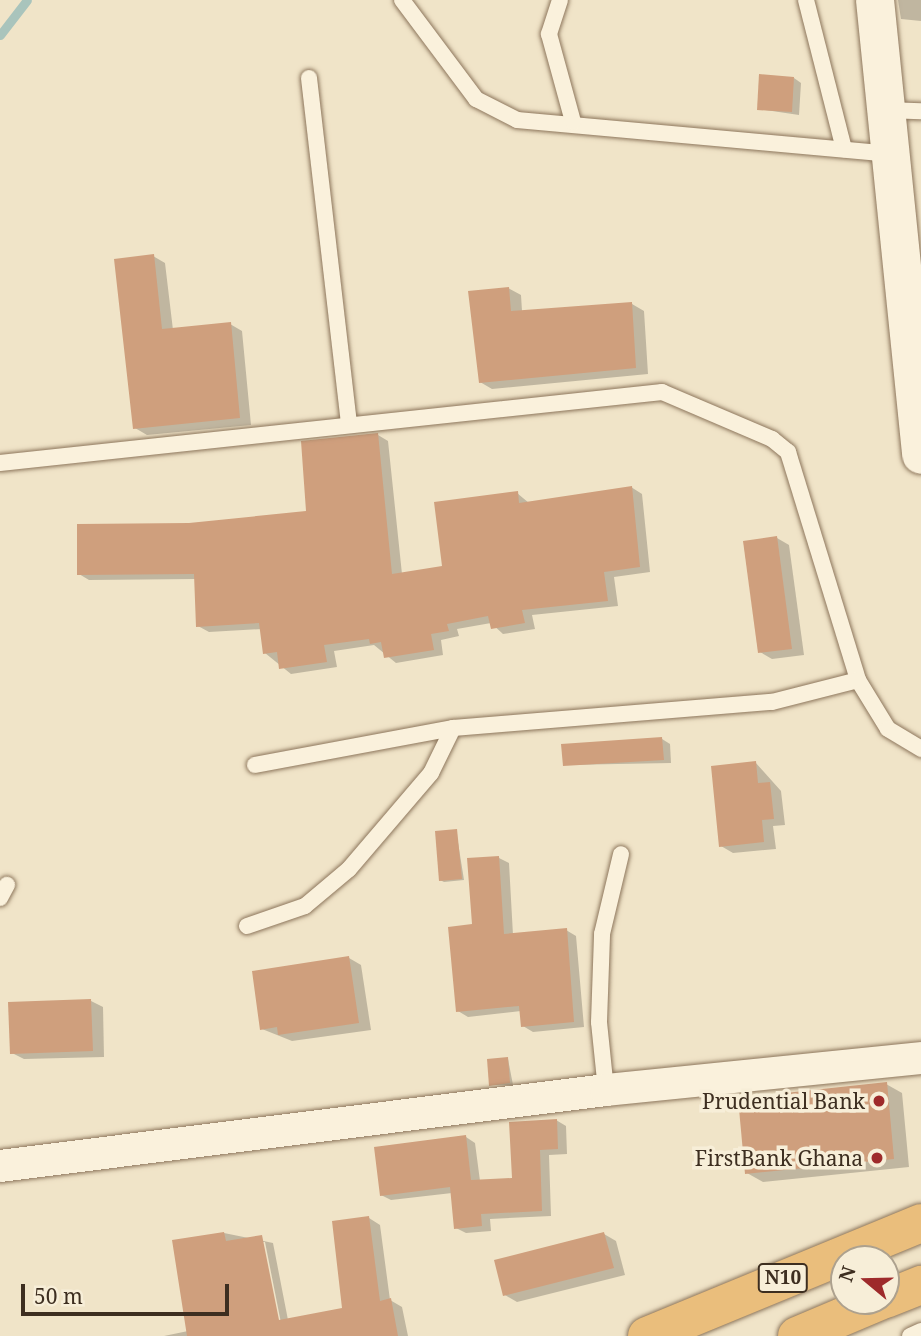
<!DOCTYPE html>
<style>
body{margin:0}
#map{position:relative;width:921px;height:1336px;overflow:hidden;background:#f0e4c8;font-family:"Noto Serif",serif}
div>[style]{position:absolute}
.shadow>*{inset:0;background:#0003}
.stream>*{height:9px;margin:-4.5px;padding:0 4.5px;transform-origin:4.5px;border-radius:4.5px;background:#a9c4bc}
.building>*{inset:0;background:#cf9f7d}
.roads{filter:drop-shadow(0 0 2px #8d765c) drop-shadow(0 0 2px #8d765c)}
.service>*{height:16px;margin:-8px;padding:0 8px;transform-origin:8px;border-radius:8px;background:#faf1dc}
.minor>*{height:32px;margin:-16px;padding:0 16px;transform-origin:16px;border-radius:16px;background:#faf1dc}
.tertiary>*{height:38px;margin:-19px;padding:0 19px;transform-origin:19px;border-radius:19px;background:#faf1dc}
.trunk>*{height:38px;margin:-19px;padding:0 19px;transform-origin:19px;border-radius:19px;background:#eabe7c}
.dots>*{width:19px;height:19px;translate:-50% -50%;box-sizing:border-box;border:4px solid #f7eed8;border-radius:50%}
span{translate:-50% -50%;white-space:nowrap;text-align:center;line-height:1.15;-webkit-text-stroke:7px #f7eed8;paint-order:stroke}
.shield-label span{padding:2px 5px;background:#f7eed8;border:2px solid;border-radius:5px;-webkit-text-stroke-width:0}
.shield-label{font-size:19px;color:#3d2e20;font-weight:700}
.poi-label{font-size:21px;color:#3d2e20}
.right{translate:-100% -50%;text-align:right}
.north{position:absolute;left:830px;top:1245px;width:70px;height:70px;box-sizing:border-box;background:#f7eed8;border:2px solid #ada18e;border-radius:50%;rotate:289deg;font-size:19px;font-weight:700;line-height:28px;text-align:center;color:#3d2e20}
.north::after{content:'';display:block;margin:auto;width:24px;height:32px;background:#9e2a2b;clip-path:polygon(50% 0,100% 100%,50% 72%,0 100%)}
.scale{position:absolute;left:21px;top:1284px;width:208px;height:32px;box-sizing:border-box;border:4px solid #3d2e20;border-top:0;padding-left:9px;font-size:21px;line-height:24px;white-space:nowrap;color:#3d2e20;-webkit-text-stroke:5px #f7eed8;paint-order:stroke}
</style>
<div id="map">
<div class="shadow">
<i style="clip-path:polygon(898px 0,921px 0,921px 21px,901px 19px)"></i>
<i style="clip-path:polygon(794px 78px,801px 83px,799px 115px,759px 109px)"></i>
<i style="clip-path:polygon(153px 256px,165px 263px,173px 330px,230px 324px,242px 331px,251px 425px,147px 435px,135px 428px)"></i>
<i style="clip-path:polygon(508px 288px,521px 295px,522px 311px,632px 304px,644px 311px,648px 374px,492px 389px,480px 382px)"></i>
<i style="clip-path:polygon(378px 435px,388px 441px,402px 574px,444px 567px,517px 493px,529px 503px,631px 487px,642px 494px,650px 572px,614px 577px,618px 606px,532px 615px,535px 629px,503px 634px,491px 623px,457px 629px,459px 636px,441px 640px,443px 655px,396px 663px,374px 645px,334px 651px,337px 667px,291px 674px,265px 653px,262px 629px,209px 632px,198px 626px,196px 579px,89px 580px,79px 574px,189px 525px,308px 513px)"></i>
<i style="clip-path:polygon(777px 538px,789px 545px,804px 655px,772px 659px,760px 652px)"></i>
<i style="clip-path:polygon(662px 739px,670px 744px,671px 763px,565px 765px)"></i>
<i style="clip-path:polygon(755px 762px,781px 791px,785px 825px,773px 826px,776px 849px,733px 853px,721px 846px)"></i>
<i style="clip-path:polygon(456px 830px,464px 880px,444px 882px,440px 880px)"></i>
<i style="clip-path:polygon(499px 858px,509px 863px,513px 935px,566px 930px,576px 936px,584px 1027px,533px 1032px,523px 1026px,521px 1011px,468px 1017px,458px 1011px)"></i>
<i style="clip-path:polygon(349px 958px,361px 965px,371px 1030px,292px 1041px,262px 1029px)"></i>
<i style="clip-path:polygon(91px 1001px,103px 1007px,104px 1057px,24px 1059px,12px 1053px)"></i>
<i style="clip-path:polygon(508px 1059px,513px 1085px,491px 1085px)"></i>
<i style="clip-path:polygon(886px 1084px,902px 1093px,909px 1167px,763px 1182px,747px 1173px)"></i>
<i style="clip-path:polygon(556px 1120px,566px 1126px,567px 1154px,549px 1155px,551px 1216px,490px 1219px,491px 1231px,466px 1233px,456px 1228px,452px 1193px,391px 1200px,381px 1195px,466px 1137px,475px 1143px,480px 1181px,514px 1179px)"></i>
<i style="clip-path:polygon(evenodd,369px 1218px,380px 1225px,390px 1300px,402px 1307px,408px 1336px,164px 1336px,188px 1331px,224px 1233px,273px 1243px,288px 1320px,344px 1309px,369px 1218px,261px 1242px,265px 1242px,282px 1328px,279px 1329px,261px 1242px)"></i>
<i style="clip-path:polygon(604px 1234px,616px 1241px,625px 1275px,517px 1302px,505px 1295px)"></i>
</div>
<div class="stream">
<i style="left:0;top:35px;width:44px;rotate:-52.4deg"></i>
</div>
<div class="building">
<i style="clip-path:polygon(759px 74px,794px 77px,792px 112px,757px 110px)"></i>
<i style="clip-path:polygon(154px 254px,162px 329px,231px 322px,240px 418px,133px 429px,114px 259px)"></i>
<i style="clip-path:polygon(509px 287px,511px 311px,632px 302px,636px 368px,479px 383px,468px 291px)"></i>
<i style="clip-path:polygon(378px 433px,392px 574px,442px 566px,434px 502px,518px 491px,519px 503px,632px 486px,640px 567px,604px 572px,608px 601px,522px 610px,525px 623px,491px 629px,488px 616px,447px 624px,449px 631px,431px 634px,434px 650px,384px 658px,381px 642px,370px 644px,369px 639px,324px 645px,327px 662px,279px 669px,277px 652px,263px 654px,259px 623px,196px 627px,194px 574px,77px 575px,77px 524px,189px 523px,306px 511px,301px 441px)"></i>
<i style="clip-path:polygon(777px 536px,792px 649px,758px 653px,743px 541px)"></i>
<i style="clip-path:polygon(662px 737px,664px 760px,563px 766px,561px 744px)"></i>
<i style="clip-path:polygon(756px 761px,758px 783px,770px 782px,774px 819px,762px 820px,764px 842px,719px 847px,711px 766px)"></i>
<i style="clip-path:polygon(457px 829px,462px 879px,439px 881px,435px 831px)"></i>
<i style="clip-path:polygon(499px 856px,504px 934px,567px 928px,574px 1022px,521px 1027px,519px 1006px,456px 1012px,448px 927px,472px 924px,467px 858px)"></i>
<i style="clip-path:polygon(349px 956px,359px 1023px,278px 1035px,277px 1027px,260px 1030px,252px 971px)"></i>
<i style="clip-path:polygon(91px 999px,93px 1051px,10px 1054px,8px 1002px)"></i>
<i style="clip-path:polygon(508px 1057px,510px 1083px,489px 1086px,487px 1059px)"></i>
<i style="clip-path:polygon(887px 1082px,894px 1159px,745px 1174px,738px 1098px)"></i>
<i style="clip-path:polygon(557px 1119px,558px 1149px,540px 1150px,542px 1211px,481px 1214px,482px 1226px,454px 1229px,450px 1187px,380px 1196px,374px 1147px,466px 1135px,471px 1180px,512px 1178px,509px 1122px)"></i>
<i style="clip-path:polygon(369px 1216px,380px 1301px,391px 1298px,398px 1336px,187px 1336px,172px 1240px,224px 1232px,226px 1241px,262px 1235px,279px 1320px,342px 1308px,332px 1221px)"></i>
<i style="clip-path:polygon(604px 1232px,614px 1268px,503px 1296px,494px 1260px)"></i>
</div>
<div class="roads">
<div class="service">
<i style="left:402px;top:0;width:124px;rotate:53.2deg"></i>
<i style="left:476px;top:99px;width:46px;rotate:27.1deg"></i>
<i style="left:517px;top:120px;width:376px;rotate:5.2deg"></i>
<i style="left:560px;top:0;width:36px;rotate:108deg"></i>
<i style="left:549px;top:34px;width:91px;rotate:74.7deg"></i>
<i style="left:806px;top:0;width:154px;rotate:75.7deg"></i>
<i style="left:309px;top:78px;width:346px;rotate:83.4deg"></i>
<i style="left:886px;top:110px;width:35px;rotate:2deg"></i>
<i style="left:0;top:463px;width:666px;rotate:-6.12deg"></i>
<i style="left:662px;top:392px;width:120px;rotate:23.1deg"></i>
<i style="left:772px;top:439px;width:21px;rotate:39deg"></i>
<i style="left:788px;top:452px;width:239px;rotate:72.9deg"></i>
<i style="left:255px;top:765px;width:201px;rotate:-10.6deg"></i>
<i style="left:453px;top:728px;width:320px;rotate:-4.7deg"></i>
<i style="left:772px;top:702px;width:89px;rotate:-14.3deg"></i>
<i style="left:858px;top:680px;width:57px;rotate:58.5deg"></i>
<i style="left:888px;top:729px;width:39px;rotate:31deg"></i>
<i style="left:0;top:898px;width:15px;rotate:-62deg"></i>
<i style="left:247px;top:926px;width:61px;rotate:-19deg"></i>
<i style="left:305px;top:906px;width:57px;rotate:-40.1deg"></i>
<i style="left:349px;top:869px;width:126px;rotate:-49.5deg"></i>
<i style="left:431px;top:773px;width:50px;rotate:-63.9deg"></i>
<i style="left:606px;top:1090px;width:68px;rotate:-95.9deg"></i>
<i style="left:599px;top:1022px;width:88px;rotate:-88deg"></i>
<i style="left:602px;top:934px;width:82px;rotate:-76.6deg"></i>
<i style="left:910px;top:1336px;width:12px;rotate:-24deg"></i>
</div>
<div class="minor">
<i style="left:0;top:1166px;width:611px;rotate:-7.15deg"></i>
<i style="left:606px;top:1090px;width:317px;rotate:-5.8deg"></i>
</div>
<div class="tertiary">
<i style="left:875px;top:0;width:457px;rotate:84.2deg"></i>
</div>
<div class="trunk">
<i style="left:886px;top:1299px;width:38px;rotate:-22deg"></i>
<i style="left:647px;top:1336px;width:296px;rotate:-22.4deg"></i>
<i style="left:797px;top:1336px;width:90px;rotate:-22.9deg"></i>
</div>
</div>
<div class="dots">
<i style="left:879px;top:1101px;background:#9e2a2b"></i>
<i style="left:877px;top:1158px;background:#9e2a2b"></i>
</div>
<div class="shield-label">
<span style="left:783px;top:1278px">N10</span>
</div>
<div class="poi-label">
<span class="right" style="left:865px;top:1101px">Prudential Bank</span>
<span class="right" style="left:863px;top:1158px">FirstBank Ghana</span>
</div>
<div class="north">N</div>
<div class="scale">50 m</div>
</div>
